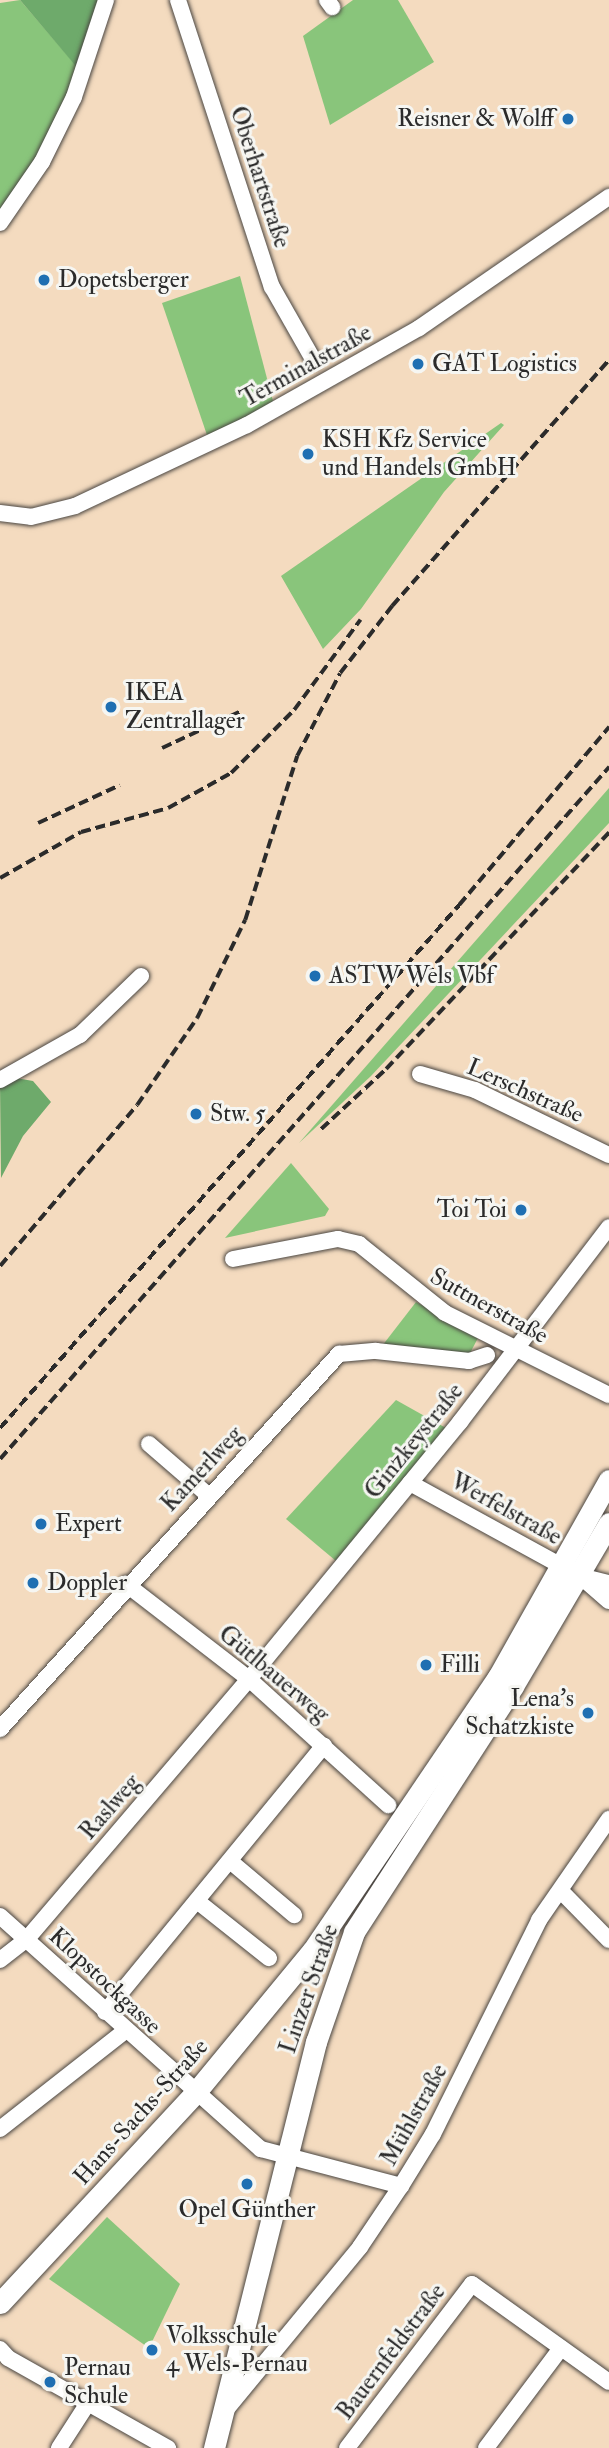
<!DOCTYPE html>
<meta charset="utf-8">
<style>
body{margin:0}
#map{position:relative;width:609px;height:2448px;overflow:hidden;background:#f4dbbf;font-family:"IM FELL Double Pica",serif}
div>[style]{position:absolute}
.green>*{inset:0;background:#89c57b}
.forest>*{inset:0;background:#6eaa6b}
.roads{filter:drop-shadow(0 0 2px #494541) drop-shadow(0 0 2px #494541)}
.minor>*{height:16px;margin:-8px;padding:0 8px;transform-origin:8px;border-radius:8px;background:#fff}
.major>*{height:21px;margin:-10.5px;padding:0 10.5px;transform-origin:10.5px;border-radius:10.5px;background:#fff}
.rail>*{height:3.5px;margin-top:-1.75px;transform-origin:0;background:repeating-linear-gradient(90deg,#2b2b2b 0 10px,transparent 0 15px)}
.dots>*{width:19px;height:19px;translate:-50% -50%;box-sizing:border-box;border:4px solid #f6f6f2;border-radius:50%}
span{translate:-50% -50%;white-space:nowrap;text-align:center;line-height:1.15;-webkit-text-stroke:6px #f6f6f2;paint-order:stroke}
.poi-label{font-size:24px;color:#2b2b2b}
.right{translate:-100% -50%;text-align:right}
.left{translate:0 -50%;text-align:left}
.street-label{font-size:24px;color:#2b2b2b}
</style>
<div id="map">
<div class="green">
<i style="clip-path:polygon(20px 0,79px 69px,40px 158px,0 216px,0 3px)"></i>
<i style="clip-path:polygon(353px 0,398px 0,434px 62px,330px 125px,303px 36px)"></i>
<i style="clip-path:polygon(240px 276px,274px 405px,208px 438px,162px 303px)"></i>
<i style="clip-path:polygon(501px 423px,504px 425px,444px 492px,361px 609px,323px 649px,281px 576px)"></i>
<i style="clip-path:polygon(609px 788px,609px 823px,371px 1076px,299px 1143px)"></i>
<i style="clip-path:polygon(291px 1163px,329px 1209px,325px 1216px,225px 1238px)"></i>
<i style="clip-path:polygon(416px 1302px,479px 1336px,468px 1357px,382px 1346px)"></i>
<i style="clip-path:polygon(396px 1400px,446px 1428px,336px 1561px,286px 1519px)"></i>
<i style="clip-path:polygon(107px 2217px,180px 2284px,149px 2348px,49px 2279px)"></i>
</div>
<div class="forest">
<i style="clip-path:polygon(20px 0,101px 0,79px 69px,74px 64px)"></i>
<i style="clip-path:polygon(16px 1078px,33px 1081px,51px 1102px,23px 1136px,1px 1178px,0 1084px)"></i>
</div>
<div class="roads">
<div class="minor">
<i style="left:178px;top:0;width:302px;rotate:71.9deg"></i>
<i style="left:272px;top:287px;width:85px;rotate:60.4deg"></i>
<i style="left:327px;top:0;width:9px;rotate:54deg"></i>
<i style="left:0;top:223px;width:74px;rotate:-55.5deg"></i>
<i style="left:42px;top:162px;width:72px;rotate:-63.8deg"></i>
<i style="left:74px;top:97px;width:102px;rotate:-71.7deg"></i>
<i style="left:0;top:513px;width:31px;rotate:7deg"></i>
<i style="left:31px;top:517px;width:45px;rotate:-14deg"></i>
<i style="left:75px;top:506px;width:190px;rotate:-25.2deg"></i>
<i style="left:247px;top:425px;width:197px;rotate:-29.4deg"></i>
<i style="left:419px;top:328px;width:231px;rotate:-34.6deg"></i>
<i style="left:420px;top:1074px;width:57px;rotate:16.2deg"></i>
<i style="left:475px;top:1090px;width:149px;rotate:25.9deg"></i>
<i style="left:0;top:1080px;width:92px;rotate:-29.4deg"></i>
<i style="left:80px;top:1035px;width:85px;rotate:-44deg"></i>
<i style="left:233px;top:1259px;width:107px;rotate:-10.8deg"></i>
<i style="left:338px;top:1239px;width:22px;rotate:13deg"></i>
<i style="left:359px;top:1244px;width:110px;rotate:38.7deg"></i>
<i style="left:445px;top:1313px;width:183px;rotate:26.6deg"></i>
<i style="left:149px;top:1444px;width:78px;rotate:40.8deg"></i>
<i style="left:410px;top:1483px;width:194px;rotate:28.7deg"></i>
<i style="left:580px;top:1576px;width:38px;rotate:41deg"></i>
<i style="left:580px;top:1576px;width:30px;rotate:14deg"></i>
<i style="left:126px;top:1584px;width:155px;rotate:37.7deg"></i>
<i style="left:249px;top:1679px;width:188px;rotate:42.2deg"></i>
<i style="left:0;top:1729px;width:506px;rotate:-47.89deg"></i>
<i style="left:339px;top:1354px;width:37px;rotate:-5deg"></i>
<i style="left:376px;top:1351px;width:94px;rotate:6.1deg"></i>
<i style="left:469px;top:1361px;width:19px;rotate:-18deg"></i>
<i style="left:230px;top:1861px;width:84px;rotate:40.2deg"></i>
<i style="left:562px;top:1892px;width:67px;rotate:45.6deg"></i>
<i style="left:197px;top:1901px;width:92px;rotate:38.4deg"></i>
<i style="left:0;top:1916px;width:350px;rotate:41.8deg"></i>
<i style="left:261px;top:2149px;width:145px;rotate:14.8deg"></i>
<i style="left:0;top:1960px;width:33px;rotate:-38deg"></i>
<i style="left:26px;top:1940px;width:343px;rotate:-49.5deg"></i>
<i style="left:249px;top:1679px;width:333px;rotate:-50.6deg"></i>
<i style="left:460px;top:1422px;width:245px;rotate:-52.6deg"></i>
<i style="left:105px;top:2012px;width:345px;rotate:-50.6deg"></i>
<i style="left:0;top:2129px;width:159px;rotate:-38.1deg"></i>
<i style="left:0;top:2349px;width:12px;rotate:48deg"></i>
<i style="left:8px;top:2358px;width:184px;rotate:29.4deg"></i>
<i style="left:225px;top:2411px;width:212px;rotate:-50.5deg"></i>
<i style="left:360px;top:2247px;width:73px;rotate:-56.1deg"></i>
<i style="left:401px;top:2186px;width:61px;rotate:-58.4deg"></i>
<i style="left:433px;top:2134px;width:239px;rotate:-63.6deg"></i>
<i style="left:539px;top:1920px;width:123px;rotate:-55.3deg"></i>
<i style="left:59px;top:2448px;width:54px;rotate:-57.2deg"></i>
<i style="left:347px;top:2448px;width:206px;rotate:-52.7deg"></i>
<i style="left:472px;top:2284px;width:168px;rotate:35.6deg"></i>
<i style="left:486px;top:2448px;width:125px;rotate:-53.1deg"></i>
</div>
<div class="major">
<i style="left:0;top:2303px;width:287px;rotate:-47.1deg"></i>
<i style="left:195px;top:2093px;width:185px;rotate:-50.5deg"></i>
<i style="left:313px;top:1950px;width:330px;rotate:-55.9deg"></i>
<i style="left:498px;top:1677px;width:226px;rotate:-60.6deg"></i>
<i style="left:214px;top:2448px;width:419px;rotate:-75.9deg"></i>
<i style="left:316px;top:2042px;width:116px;rotate:-70.9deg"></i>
<i style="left:354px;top:1932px;width:293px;rotate:-57.1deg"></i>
<i style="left:513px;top:1686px;width:189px;rotate:-59.5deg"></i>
</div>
</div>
<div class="rail">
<i style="left:162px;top:748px;width:89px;rotate:-25.1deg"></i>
<i style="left:38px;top:823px;width:90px;rotate:-24.9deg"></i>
<i style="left:0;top:878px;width:93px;rotate:-29.6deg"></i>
<i style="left:81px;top:832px;width:90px;rotate:-15.4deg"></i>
<i style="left:168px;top:808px;width:72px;rotate:-29.1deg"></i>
<i style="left:231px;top:773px;width:89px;rotate:-45deg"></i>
<i style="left:294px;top:710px;width:112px;rotate:-53.7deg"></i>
<i style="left:321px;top:1129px;width:88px;rotate:-42.7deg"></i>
<i style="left:386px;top:1069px;width:325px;rotate:-46.7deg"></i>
<i style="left:0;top:1266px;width:211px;rotate:-49.6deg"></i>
<i style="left:137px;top:1105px;width:106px;rotate:-55.4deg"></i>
<i style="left:197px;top:1018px;width:109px;rotate:-63.9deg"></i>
<i style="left:245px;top:920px;width:172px;rotate:-72.4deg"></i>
<i style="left:297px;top:756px;width:93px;rotate:-62.6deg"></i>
<i style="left:340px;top:673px;width:85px;rotate:-52.2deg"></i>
<i style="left:392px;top:606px;width:328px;rotate:-48.6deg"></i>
<i style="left:0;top:1428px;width:696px;rotate:-48.73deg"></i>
<i style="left:459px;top:905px;width:233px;rotate:-49.9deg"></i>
<i style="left:0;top:1459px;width:922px;rotate:-48.65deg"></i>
</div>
<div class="dots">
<i style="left:568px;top:119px;background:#1f6fb2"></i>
<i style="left:44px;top:280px;background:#1f6fb2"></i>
<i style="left:418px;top:364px;background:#1f6fb2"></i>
<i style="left:308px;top:454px;background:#1f6fb2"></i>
<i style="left:111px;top:707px;background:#1f6fb2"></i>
<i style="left:315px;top:976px;background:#1f6fb2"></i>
<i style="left:196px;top:1114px;background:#1f6fb2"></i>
<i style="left:521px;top:1210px;background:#1f6fb2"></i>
<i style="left:41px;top:1524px;background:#1f6fb2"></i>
<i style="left:33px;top:1583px;background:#1f6fb2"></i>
<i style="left:426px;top:1665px;background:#1f6fb2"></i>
<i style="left:588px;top:1713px;background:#1f6fb2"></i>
<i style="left:247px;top:2184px;background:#1f6fb2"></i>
<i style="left:152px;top:2350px;background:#1f6fb2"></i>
<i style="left:50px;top:2382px;background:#1f6fb2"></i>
</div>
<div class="poi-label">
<span class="right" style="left:554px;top:119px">Reisner &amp; Wolff</span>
<span class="left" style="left:58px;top:280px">Dopetsberger</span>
<span class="left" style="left:432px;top:364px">GAT Logistics</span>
<span class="left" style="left:322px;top:454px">KSH Kfz Service<br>und Handels GmbH</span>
<span class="left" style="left:125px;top:707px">IKEA<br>Zentrallager</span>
<span class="left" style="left:329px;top:976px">ASTW Wels Vbf</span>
<span class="left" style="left:210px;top:1114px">Stw. 5</span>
<span class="right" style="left:507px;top:1210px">Toi Toi</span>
<span class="left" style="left:55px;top:1524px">Expert</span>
<span class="left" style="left:47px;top:1583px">Doppler</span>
<span class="left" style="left:440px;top:1665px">Filli</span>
<span class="right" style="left:574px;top:1713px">Lena's<br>Schatzkiste</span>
<span style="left:247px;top:2210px">Opel Günther</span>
<span class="left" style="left:166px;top:2350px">Volksschule<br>4 Wels-Pernau</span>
<span class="left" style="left:64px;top:2382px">Pernau<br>Schule</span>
</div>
<div class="street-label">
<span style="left:260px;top:177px;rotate:72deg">Oberhartstraße</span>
<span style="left:306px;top:366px;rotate:-29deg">Terminalstraße</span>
<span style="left:525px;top:1091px;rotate:24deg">Lerschstraße</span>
<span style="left:489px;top:1306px;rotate:29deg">Suttnerstraße</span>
<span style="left:414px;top:1441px;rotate:-51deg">Ginzkeystraße</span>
<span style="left:202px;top:1469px;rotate:-47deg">Kamerlweg</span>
<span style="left:506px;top:1509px;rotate:29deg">Werfelstraße</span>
<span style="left:274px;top:1674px;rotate:40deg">Gütlbauerweg</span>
<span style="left:110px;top:1807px;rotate:-49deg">Raslweg</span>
<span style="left:105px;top:1981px;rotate:43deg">Klopstockgasse</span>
<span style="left:309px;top:1989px;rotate:-71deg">Linzer Straße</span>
<span style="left:141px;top:2112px;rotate:-48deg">Hans-Sachs-Straße</span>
<span style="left:414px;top:2115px;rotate:-61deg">Mühlstraße</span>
<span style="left:391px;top:2352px;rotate:-53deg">Bauernfeldstraße</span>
</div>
</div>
